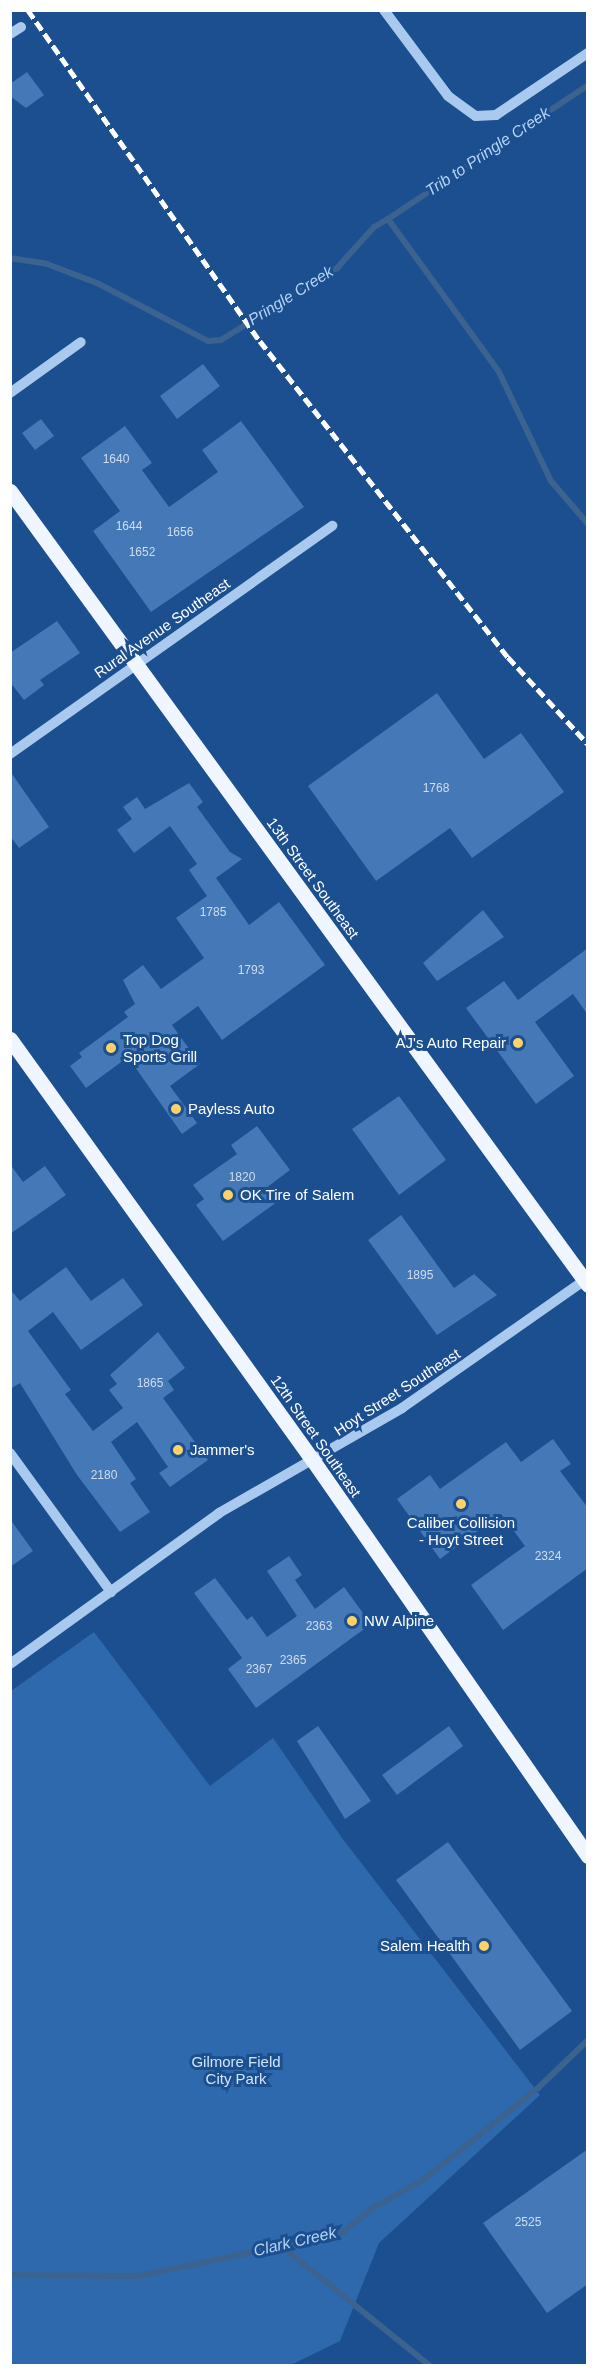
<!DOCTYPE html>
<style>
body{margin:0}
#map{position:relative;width:598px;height:2376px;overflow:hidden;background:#1b4f8f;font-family:Helvetica,sans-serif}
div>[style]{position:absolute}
.green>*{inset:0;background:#2e69ad}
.stream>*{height:6px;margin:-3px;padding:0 3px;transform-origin:3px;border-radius:3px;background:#3c6290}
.building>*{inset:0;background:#4478b7}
.minor>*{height:10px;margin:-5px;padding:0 5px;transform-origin:5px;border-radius:5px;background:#a9c9ee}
.major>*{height:15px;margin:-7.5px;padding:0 7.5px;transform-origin:7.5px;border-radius:7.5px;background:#f0f6ff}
.rail>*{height:4.5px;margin-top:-2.25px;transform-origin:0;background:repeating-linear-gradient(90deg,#fff 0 10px,transparent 0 14.5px)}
.dots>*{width:16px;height:16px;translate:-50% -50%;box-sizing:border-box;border:3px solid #1b4f8f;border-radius:50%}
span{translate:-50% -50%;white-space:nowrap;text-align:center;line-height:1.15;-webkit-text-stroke:6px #1b4f8f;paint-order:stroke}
.number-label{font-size:12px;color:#d0dded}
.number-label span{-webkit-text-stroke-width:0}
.street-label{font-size:15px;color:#fff}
.poi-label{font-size:15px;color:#fff}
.left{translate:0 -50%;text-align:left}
.right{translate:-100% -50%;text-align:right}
.park-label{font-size:15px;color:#cfe3fa}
.water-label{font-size:16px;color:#b5d3f5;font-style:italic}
.frame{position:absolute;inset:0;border:12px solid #fff;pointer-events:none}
</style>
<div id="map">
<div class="green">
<i style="clip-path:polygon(94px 1632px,210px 1786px,273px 1738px,342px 1838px,540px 2095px,379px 2243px,340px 2341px,291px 2365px,11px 2365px,11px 1691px)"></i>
</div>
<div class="stream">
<i style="left:388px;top:219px;width:241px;rotate:-33.8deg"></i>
<i style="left:10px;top:258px;width:37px;rotate:9deg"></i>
<i style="left:47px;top:264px;width:53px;rotate:20.8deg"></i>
<i style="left:97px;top:283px;width:125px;rotate:27.6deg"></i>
<i style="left:208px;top:341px;width:13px;rotate:-4deg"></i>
<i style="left:221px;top:340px;width:137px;rotate:-31.8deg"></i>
<i style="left:337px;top:268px;width:55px;rotate:-47.9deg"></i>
<i style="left:374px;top:227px;width:16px;rotate:-30deg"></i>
<i style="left:388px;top:219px;width:189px;rotate:54deg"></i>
<i style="left:499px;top:372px;width:121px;rotate:64.5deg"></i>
<i style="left:551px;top:481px;width:57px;rotate:49.3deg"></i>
<i style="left:284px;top:2248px;width:188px;rotate:38.9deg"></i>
<i style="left:10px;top:2275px;width:129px;rotate:0.4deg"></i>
<i style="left:139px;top:2276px;width:208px;rotate:-12deg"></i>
<i style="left:342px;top:2233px;width:40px;rotate:-39deg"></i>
<i style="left:373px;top:2208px;width:59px;rotate:-29.6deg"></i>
<i style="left:424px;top:2179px;width:146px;rotate:-38.6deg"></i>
<i style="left:538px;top:2088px;width:69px;rotate:-43.8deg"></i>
</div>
<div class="building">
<i style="clip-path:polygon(27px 72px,44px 95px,26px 108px,10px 96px,10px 84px)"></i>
<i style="clip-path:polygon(203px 364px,220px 386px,177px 419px,160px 396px)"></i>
<i style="clip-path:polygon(41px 419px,54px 436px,35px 450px,22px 433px)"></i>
<i style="clip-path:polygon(241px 421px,304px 507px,151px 612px,93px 531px,120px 511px,81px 458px,125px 426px,152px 463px,142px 470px,169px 507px,218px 472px,202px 450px)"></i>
<i style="clip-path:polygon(57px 621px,80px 653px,40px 680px,44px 685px,24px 700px,10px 682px,10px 653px)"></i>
<i style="clip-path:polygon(437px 693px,484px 759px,521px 733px,564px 792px,472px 858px,450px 828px,376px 881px,308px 786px)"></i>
<i style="clip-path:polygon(10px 771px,49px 827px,19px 848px,10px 836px)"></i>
<i style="clip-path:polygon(189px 783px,203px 802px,197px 807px,230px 852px,242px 859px,216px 878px,249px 925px,279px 902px,325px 965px,222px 1040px,198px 1006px,172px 1025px,200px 1064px,170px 1086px,197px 1123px,182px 1134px,128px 1057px,86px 1088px,70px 1066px,82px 1057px,79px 1053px,128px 1017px,124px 1012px,135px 1004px,123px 980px,143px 965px,161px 989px,204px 958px,176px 918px,207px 896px,189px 870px,197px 864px,170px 826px,134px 853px,117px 830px,132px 819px,123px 807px,137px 797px,145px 809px)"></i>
<i style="clip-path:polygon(483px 910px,504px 937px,437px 981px,423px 963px)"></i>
<i style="clip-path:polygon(588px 948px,588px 1015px,573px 994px,535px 1022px,574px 1076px,536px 1104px,466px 1008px,504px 981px,518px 1000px)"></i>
<i style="clip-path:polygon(399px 1096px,446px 1160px,399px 1195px,352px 1129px)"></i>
<i style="clip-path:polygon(257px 1126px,290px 1170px,266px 1188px,277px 1202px,223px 1241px,196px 1205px,204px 1199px,193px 1185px,237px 1154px,231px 1145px)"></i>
<i style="clip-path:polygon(10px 1164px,23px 1182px,45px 1166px,66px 1195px,10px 1234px)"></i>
<i style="clip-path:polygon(401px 1215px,454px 1288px,474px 1274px,497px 1295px,437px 1335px,368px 1240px)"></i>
<i style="clip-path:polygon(66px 1267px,91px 1301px,123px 1278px,143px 1305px,81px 1350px,53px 1312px,28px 1331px,71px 1390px,65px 1394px,93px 1431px,123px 1408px,109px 1390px,117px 1384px,110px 1375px,158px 1332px,185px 1368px,168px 1381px,174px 1390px,163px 1398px,208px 1460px,170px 1487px,159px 1473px,168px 1467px,137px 1422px,111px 1442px,136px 1479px,130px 1483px,150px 1512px,120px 1532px,77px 1475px,20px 1383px,10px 1389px,10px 1289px,20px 1301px)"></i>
<i style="clip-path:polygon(553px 1439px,571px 1464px,560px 1471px,588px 1508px,588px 1568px,503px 1630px,471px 1585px,525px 1546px,501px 1514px,440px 1559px,397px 1499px,430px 1475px,440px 1489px,506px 1442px,521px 1462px)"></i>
<i style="clip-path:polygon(10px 1519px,33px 1551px,10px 1567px)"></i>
<i style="clip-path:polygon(289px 1556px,302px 1575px,295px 1580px,315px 1609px,344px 1587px,371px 1624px,256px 1708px,228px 1669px,242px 1658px,194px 1593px,215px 1578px,247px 1620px,252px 1616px,267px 1637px,297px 1616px,267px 1571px)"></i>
<i style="clip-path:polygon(318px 1726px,371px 1801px,345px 1819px,297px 1741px)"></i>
<i style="clip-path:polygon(449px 1726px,463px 1746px,397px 1795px,382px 1775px)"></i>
<i style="clip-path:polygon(448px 1842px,572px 2011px,520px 2050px,396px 1880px)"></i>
<i style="clip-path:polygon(588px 2149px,588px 2284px,547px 2313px,483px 2223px)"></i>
</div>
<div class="minor">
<i style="left:384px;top:10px;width:107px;rotate:53.3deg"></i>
<i style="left:448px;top:96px;width:34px;rotate:36deg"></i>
<i style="left:476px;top:116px;width:20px;rotate:-3deg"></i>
<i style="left:496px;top:115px;width:111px;rotate:-34deg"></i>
<i style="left:10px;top:34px;width:13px;rotate:-32deg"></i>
<i style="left:10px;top:393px;width:87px;rotate:-35.7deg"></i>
<i style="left:10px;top:754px;width:395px;rotate:-35.3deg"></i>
<i style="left:10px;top:1453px;width:172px;rotate:54deg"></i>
<i style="left:10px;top:1664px;width:258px;rotate:-35.8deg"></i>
<i style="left:219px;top:1513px;width:211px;rotate:-29.8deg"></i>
<i style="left:402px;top:1408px;width:227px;rotate:-35deg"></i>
</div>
<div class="major">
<i style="left:10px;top:491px;width:982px;rotate:53.95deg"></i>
<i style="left:10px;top:1039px;width:521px;rotate:54.3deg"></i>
<i style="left:314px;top:1462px;width:480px;rotate:55.2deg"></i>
</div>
<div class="rail">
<i style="left:28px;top:10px;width:404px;rotate:55deg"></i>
<i style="left:260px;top:341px;width:402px;rotate:51.9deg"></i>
<i style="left:508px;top:657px;width:118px;rotate:47.4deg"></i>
</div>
<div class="dots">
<i style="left:518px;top:1043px;background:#ffd166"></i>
<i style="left:111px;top:1048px;background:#ffd166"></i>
<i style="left:176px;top:1109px;background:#ffd166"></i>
<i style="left:228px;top:1195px;background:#ffd166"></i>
<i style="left:178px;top:1450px;background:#ffd166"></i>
<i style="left:461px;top:1504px;background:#ffd166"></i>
<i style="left:352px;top:1621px;background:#ffd166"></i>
<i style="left:484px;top:1946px;background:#ffd166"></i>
</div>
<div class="number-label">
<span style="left:116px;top:460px">1640</span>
<span style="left:129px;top:527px">1644</span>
<span style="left:180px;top:533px">1656</span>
<span style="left:142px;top:553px">1652</span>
<span style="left:436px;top:789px">1768</span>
<span style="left:213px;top:913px">1785</span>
<span style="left:251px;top:971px">1793</span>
<span style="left:242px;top:1178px">1820</span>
<span style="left:420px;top:1276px">1895</span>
<span style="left:150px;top:1384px">1865</span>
<span style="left:104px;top:1476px">2180</span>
<span style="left:548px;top:1557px">2324</span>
<span style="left:319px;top:1627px">2363</span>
<span style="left:293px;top:1661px">2365</span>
<span style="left:259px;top:1670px">2367</span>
<span style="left:528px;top:2223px">2525</span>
</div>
<div class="street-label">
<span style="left:162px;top:628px;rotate:-35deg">Rural Avenue Southeast</span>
<span style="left:313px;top:878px;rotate:54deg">13th Street Southeast</span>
<span style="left:397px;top:1392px;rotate:-33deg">Hoyt Street Southeast</span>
<span style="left:316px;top:1436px;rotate:55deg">12th Street Southeast</span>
</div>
<div class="poi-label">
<span class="left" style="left:123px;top:1048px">Top Dog<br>Sports Grill</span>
<span class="right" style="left:506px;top:1043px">AJ's Auto Repair</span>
<span class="left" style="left:188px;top:1109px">Payless Auto</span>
<span class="left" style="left:240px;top:1195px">OK Tire of Salem</span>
<span class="left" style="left:190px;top:1450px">Jammer's</span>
<span style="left:461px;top:1531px">Caliber Collision<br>- Hoyt Street</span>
<span class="left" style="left:364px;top:1621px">NW Alpine</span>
<span class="right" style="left:470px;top:1946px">Salem Health</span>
</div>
<div class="park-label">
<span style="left:236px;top:2070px">Gilmore Field<br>City Park</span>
</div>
<div class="water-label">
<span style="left:488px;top:152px;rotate:-34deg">Trib to Pringle Creek</span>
<span style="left:291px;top:296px;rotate:-32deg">Pringle Creek</span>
<span style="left:295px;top:2242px;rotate:-13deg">Clark Creek</span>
</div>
<div class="frame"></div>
</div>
